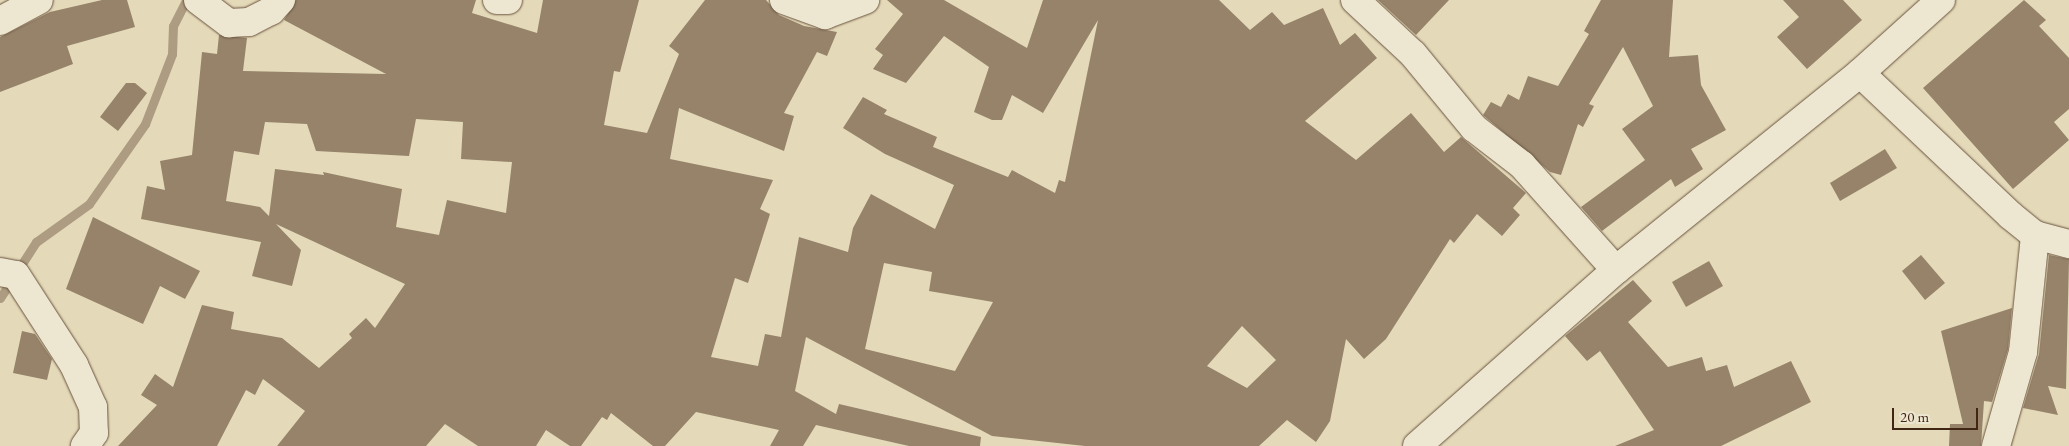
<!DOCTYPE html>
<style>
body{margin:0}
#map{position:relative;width:2069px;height:446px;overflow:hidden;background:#e4dab9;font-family:"EB Garamond",serif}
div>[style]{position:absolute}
.stream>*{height:9px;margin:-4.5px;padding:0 4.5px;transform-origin:4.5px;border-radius:4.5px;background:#ad9c81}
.building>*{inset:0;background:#96836a}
.roads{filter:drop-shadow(0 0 1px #6a523e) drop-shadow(0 0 1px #6a523e)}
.minor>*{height:28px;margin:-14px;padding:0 14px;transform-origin:14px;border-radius:14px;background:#ede7d2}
span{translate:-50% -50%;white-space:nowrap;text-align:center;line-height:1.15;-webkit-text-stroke:4.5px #ede7d2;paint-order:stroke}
.scale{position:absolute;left:1892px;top:408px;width:86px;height:22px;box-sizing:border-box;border:2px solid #412515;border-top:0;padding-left:6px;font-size:15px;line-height:18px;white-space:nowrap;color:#412515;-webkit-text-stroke:4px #ede7d2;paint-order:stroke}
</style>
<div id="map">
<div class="stream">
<i style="left:0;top:298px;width:67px;rotate:-57.3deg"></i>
<i style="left:36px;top:242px;width:65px;rotate:-35.6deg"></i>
<i style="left:89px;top:204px;width:98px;rotate:-55deg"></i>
<i style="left:145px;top:124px;width:75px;rotate:-68.9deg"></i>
<i style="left:172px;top:54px;width:28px;rotate:-88deg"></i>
<i style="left:173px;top:26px;width:29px;rotate:-63deg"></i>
</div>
<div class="building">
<i style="clip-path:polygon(102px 0,127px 0,135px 27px,67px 46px,73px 64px,0 92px,0 37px,50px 12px)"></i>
<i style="clip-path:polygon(evenodd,296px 0,476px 0,472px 13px,537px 33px,543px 0,639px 0,620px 72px,614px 71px,604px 125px,647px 133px,679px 54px,669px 46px,705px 0,766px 0,779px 15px,804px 26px,837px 32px,827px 56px,817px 52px,784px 113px,794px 116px,784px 151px,679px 108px,670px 159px,773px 180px,760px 209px,770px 214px,748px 283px,735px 278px,711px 357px,758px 366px,765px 334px,781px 337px,799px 237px,848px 252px,853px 228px,871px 194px,935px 229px,954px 185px,885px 154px,843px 128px,863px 97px,887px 110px,884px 114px,937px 137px,933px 147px,1008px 177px,1012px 170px,1055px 193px,1059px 180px,1065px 182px,1098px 20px,1043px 113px,1012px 95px,1002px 120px,992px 120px,974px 112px,989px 67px,944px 36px,906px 83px,873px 69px,883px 55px,875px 49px,903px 14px,887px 0,944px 0,1027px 48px,1043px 0,1219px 0,1250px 30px,1272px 12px,1284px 25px,1323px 8px,1340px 45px,1355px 33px,1377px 58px,1305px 121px,1356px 160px,1411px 113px,1444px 152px,1461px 137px,1526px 193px,1513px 208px,1520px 215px,1502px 236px,1477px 214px,1454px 243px,1450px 239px,1386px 339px,1364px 359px,1346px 339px,1330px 421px,1316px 442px,1287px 420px,1259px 446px,1085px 446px,992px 436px,806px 337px,795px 391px,836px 414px,839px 404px,981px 437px,980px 446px,909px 446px,816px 425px,803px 446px,770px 446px,779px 430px,696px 412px,665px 446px,653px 446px,611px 413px,607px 420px,602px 417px,581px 446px,570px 446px,546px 430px,536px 446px,478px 446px,445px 424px,426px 446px,277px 446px,305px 411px,263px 379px,255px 395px,246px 390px,217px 446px,118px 446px,157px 405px,141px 395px,155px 374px,173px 387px,202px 305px,234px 312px,231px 329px,282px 338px,319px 368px,352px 338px,349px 334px,366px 318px,375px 328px,405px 284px,276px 224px,301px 250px,292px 286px,252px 276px,261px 242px,141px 219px,147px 186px,165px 190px,160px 161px,192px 155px,202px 52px,217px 54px,219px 35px,247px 38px,243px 71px,386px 74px,284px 20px,296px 0,416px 119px,463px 122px,461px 159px,512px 162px,506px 213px,447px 200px,439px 235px,396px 227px,402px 189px,323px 172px,324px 175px,275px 169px,269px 216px,260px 207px,226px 201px,234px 151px,259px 155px,265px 122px,307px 124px,316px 151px,409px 156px,416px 119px,296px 0,884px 263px,932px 272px,929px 291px,993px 302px,955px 371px,865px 349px,884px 263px,296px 0,1242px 326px,1276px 360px,1247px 388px,1207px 366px,1242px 326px)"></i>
<i style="clip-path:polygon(1378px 0,1449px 0,1416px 35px)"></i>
<i style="clip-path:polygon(1601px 0,1673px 0,1669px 57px,1698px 55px,1701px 85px,1726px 130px,1691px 149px,1703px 169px,1675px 187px,1671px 179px,1602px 231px,1581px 207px,1645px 160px,1622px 129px,1653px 106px,1623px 47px,1589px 104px,1594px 106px,1583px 127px,1578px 124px,1561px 175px,1550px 172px,1483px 115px,1491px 102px,1501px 107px,1508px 94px,1519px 100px,1528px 76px,1558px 86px,1589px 34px,1584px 31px)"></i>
<i style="clip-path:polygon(1783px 0,1843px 0,1862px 20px,1807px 69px,1777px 37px,1799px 17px)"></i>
<i style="clip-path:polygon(2024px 0,2046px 20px,2039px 26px,2069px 58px,2069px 109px,2054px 122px,2069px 140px,2013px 189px,1923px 88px)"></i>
<i style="clip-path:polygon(126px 83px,135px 83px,147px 93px,118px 131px,100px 117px)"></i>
<i style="clip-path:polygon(1885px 149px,1897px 168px,1840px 201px,1830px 183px)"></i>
<i style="clip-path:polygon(93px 217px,200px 271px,185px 299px,160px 286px,143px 324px,66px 289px)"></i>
<i style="clip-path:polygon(1921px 255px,1945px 283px,1925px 300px,1902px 271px)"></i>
<i style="clip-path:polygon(2049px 255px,2069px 259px,2066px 389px,2048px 386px,2058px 415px,2023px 408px,2039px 354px)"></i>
<i style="clip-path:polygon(1709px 261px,1723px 286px,1686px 307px,1672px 282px)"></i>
<i style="clip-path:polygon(1633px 280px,1652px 301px,1628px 322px,1668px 367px,1702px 357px,1706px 371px,1727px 365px,1734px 387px,1791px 361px,1811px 402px,1721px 446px,1615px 446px,1654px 430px,1600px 351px,1587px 361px,1565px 336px)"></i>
<i style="clip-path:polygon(2012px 308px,2008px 349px,1992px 402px,1984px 401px,1981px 446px,1949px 446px,1950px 424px,1963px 424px,1941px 331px)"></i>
<i style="clip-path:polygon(22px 331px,35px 334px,52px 359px,47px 380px,13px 373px)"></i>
</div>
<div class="roads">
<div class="minor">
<i style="left:198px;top:0;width:39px;rotate:37deg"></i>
<i style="left:229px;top:23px;width:20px;rotate:-3deg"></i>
<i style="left:249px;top:22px;width:25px;rotate:-27deg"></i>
<i style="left:271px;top:11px;width:15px;rotate:-48deg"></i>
<i style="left:497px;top:0;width:11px"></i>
<i style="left:784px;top:0;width:44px;rotate:20.1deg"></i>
<i style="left:825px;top:15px;width:43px;rotate:-20.6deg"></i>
<i style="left:1355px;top:0;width:79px;rotate:43deg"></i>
<i style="left:1413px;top:54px;width:96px;rotate:50.5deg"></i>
<i style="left:1474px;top:128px;width:61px;rotate:37.6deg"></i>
<i style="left:1522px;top:165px;width:141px;rotate:48.2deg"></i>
<i style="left:0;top:21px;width:44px;rotate:-28.3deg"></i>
<i style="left:1860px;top:73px;width:207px;rotate:43.4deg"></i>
<i style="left:2010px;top:215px;width:32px;rotate:39deg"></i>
<i style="left:2035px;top:235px;width:35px;rotate:15deg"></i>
<i style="left:0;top:272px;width:16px;rotate:11deg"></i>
<i style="left:16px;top:275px;width:107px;rotate:57.2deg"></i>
<i style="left:74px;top:365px;width:46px;rotate:65.7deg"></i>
<i style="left:93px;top:407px;width:26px;rotate:88deg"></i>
<i style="left:94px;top:433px;width:16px;rotate:125deg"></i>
<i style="left:1417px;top:446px;width:266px;rotate:-41.5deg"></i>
<i style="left:1616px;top:270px;width:314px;rotate:-38.9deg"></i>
<i style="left:1860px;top:73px;width:109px;rotate:-42deg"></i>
<i style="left:1996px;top:446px;width:98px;rotate:-74deg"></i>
<i style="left:2023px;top:352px;width:118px;rotate:-84.1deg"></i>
</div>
</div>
<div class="scale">20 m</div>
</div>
